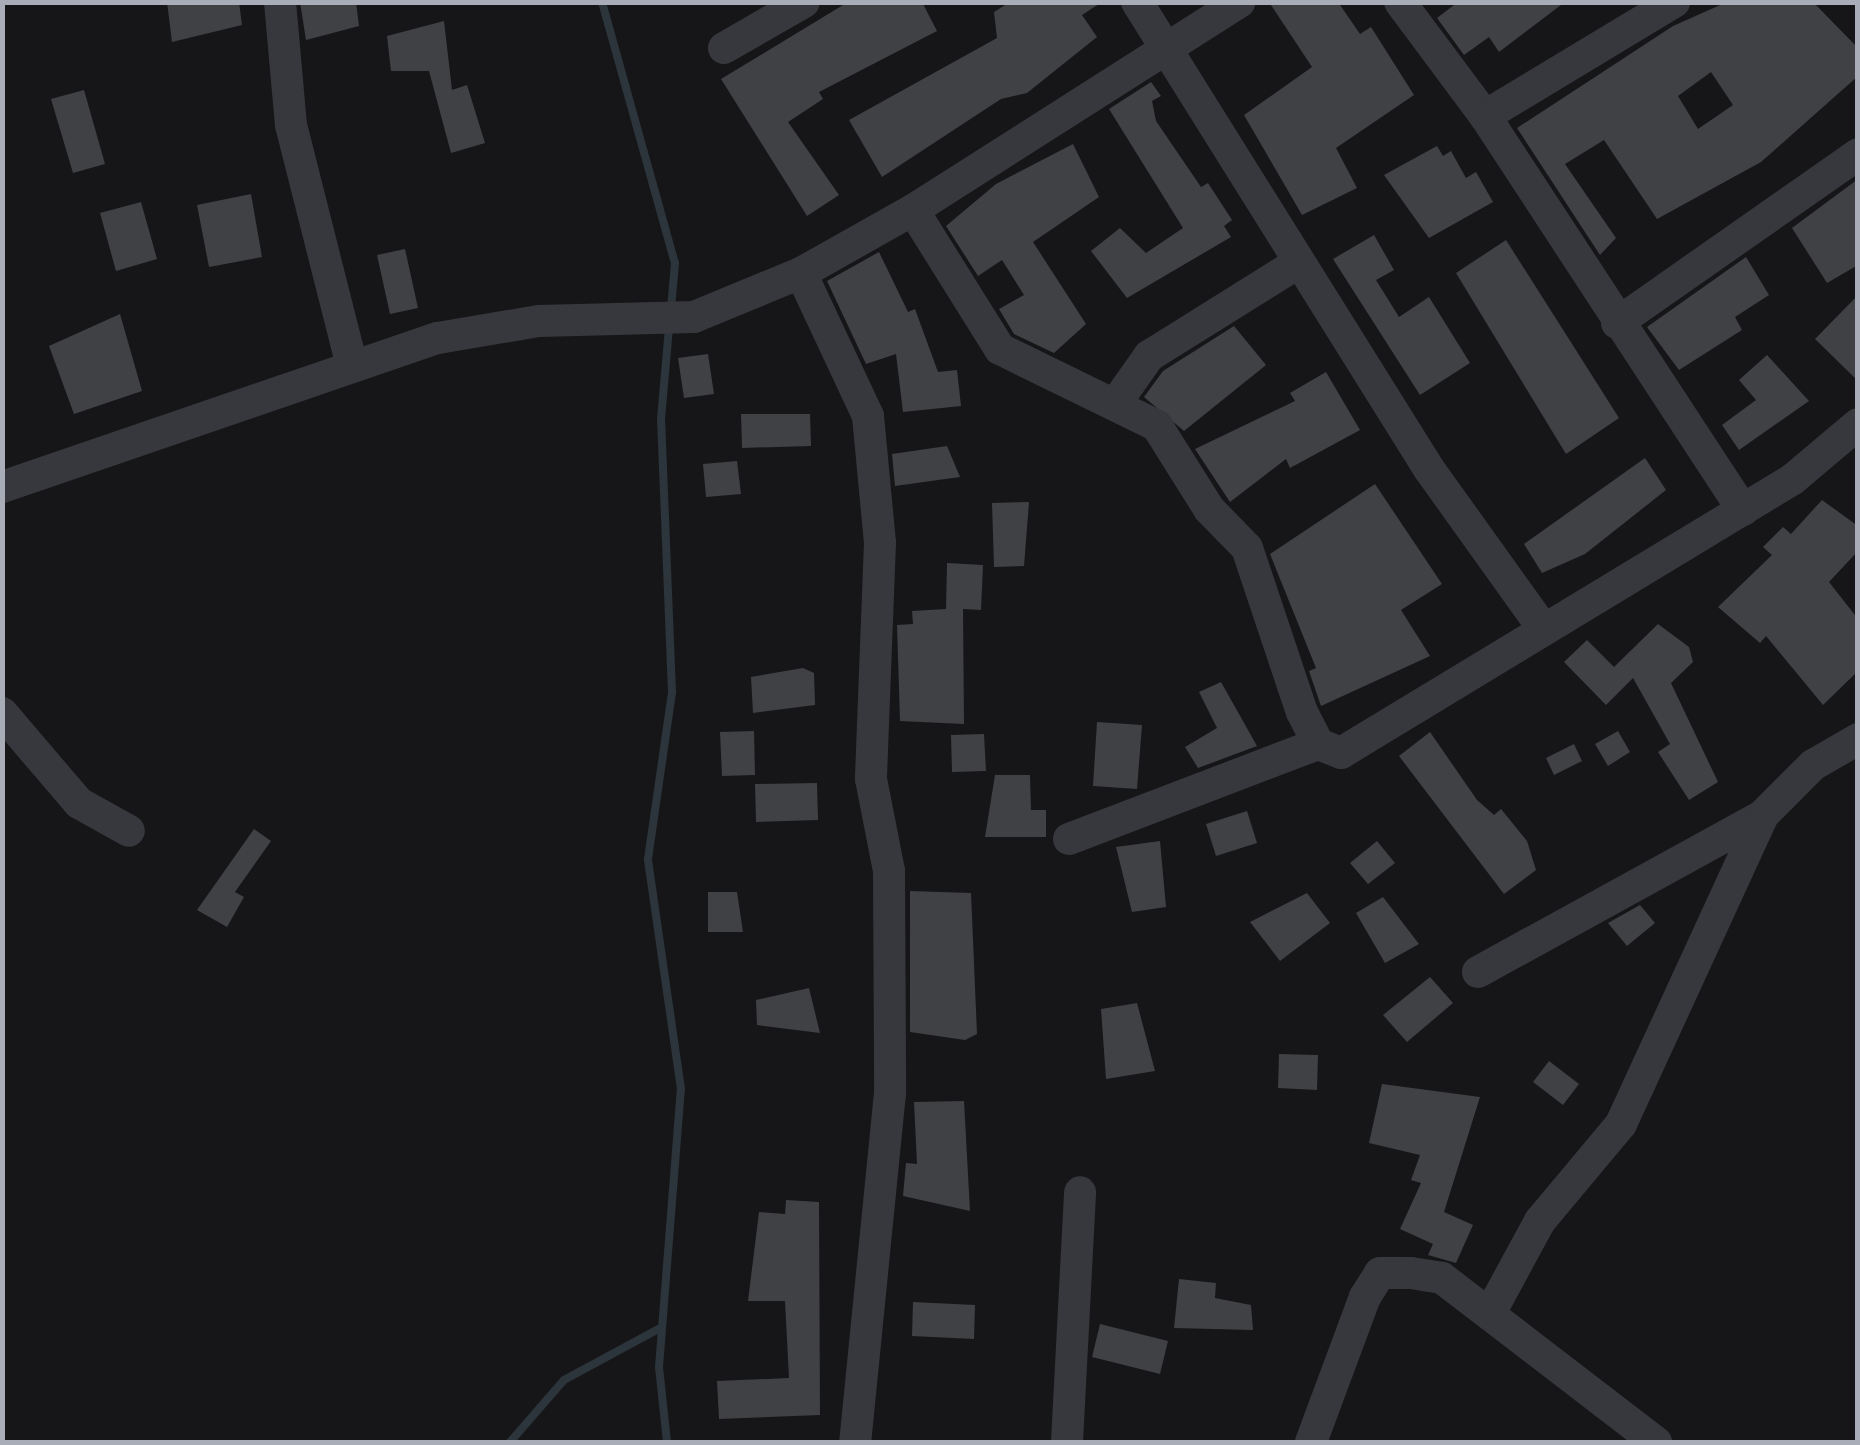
<!DOCTYPE html>
<style>
body{margin:0}
#map{position:relative;width:1860px;height:1445px;overflow:hidden;background:#161618;font-family:"IBM Plex Sans",sans-serif}
div>[style]{position:absolute}
.stream>*{height:8px;margin:-4px;padding:0 4px;transform-origin:4px;border-radius:4px;background:#2c353c}
.building>*{inset:0;background:#404145}
.minor>*{height:32px;margin:-16px;padding:0 16px;transform-origin:16px;border-radius:16px;background:#37383d}
span{translate:-50% -50%;white-space:nowrap;text-align:center;line-height:1.15;-webkit-text-stroke:8px #111113;paint-order:stroke}
.frame{position:absolute;inset:0;border:5px solid #a8adb8;pointer-events:none}
</style>
<div id="map">
<div class="stream">
<i style="left:602px;top:2px;width:271px;rotate:74.4deg"></i>
<i style="left:675px;top:263px;width:46px;rotate:95deg"></i>
<i style="left:510px;top:1442px;width:82px;rotate:-48.9deg"></i>
<i style="left:564px;top:1380px;width:111px;rotate:-28.4deg"></i>
<i style="left:667px;top:1442px;width:75px;rotate:-96.1deg"></i>
<i style="left:659px;top:1367px;width:279px;rotate:-85.5deg"></i>
<i style="left:681px;top:1089px;width:232px;rotate:-98.2deg"></i>
<i style="left:648px;top:859px;width:169px;rotate:-81.8deg"></i>
<i style="left:672px;top:692px;width:273px;rotate:-92.3deg"></i>
<i style="left:661px;top:419px;width:91px;rotate:-85deg"></i>
</div>
<div class="building">
<i style="clip-path:polygon(167px 2px,239px 2px,242px 25px,172px 42px)"></i>
<i style="clip-path:polygon(300px 2px,356px 2px,359px 26px,306px 40px)"></i>
<i style="clip-path:polygon(848px 2px,922px 2px,937px 31px,819px 92px,823px 99px,788px 122px,839px 195px,807px 216px,721px 79px)"></i>
<i style="clip-path:polygon(1010px 2px,1102px 2px,1082px 15px,1097px 37px,1027px 93px,1001px 99px,882px 177px,849px 120px,997px 38px,994px 12px)"></i>
<i style="clip-path:polygon(1269px 2px,1338px 2px,1360px 34px,1371px 27px,1414px 95px,1336px 148px,1357px 188px,1302px 215px,1244px 115px,1312px 67px)"></i>
<i style="clip-path:polygon(1458px 2px,1565px 2px,1499px 52px,1489px 37px,1464px 55px,1437px 18px)"></i>
<i style="clip-path:polygon(evenodd,1727px 2px,1813px 2px,1858px 48px,1858px 76px,1761px 162px,1657px 219px,1604px 140px,1565px 164px,1616px 238px,1600px 255px,1517px 128px,1673px 26px,1727px 2px,1711px 72px,1733px 105px,1698px 129px,1678px 96px,1711px 72px)"></i>
<i style="clip-path:polygon(444px 21px,452px 90px,467px 85px,485px 143px,451px 153px,429px 71px,391px 71px,387px 36px)"></i>
<i style="clip-path:polygon(1151px 82px,1161px 96px,1152px 101px,1156px 121px,1201px 187px,1208px 183px,1232px 220px,1224px 226px,1231px 237px,1127px 298px,1091px 251px,1120px 228px,1146px 253px,1183px 228px,1109px 109px)"></i>
<i style="clip-path:polygon(84px 90px,105px 164px,73px 173px,51px 99px)"></i>
<i style="clip-path:polygon(1073px 144px,1099px 197px,1033px 242px,1086px 324px,1054px 353px,1014px 334px,999px 309px,1024px 295px,1002px 260px,978px 276px,946px 226px,996px 184px)"></i>
<i style="clip-path:polygon(1437px 146px,1443px 156px,1451px 151px,1466px 178px,1476px 172px,1493px 202px,1429px 238px,1384px 175px)"></i>
<i style="clip-path:polygon(1858px 179px,1858px 265px,1827px 283px,1792px 228px)"></i>
<i style="clip-path:polygon(251px 194px,262px 257px,209px 267px,197px 205px)"></i>
<i style="clip-path:polygon(141px 202px,157px 259px,116px 271px,100px 213px)"></i>
<i style="clip-path:polygon(1374px 235px,1394px 270px,1376px 280px,1399px 317px,1429px 297px,1470px 363px,1420px 395px,1333px 259px)"></i>
<i style="clip-path:polygon(1506px 240px,1619px 418px,1566px 454px,1456px 273px)"></i>
<i style="clip-path:polygon(405px 249px,418px 308px,390px 314px,377px 255px)"></i>
<i style="clip-path:polygon(879px 252px,908px 312px,915px 309px,938px 372px,957px 370px,961px 406px,903px 412px,896px 354px,866px 364px,827px 281px)"></i>
<i style="clip-path:polygon(1746px 257px,1769px 295px,1735px 317px,1742px 330px,1679px 370px,1647px 327px)"></i>
<i style="clip-path:polygon(1858px 295px,1858px 381px,1815px 339px)"></i>
<i style="clip-path:polygon(120px 314px,142px 391px,74px 414px,49px 346px)"></i>
<i style="clip-path:polygon(1234px 326px,1266px 365px,1184px 431px,1144px 397px,1163px 371px)"></i>
<i style="clip-path:polygon(708px 354px,714px 394px,684px 398px,678px 358px)"></i>
<i style="clip-path:polygon(1767px 355px,1809px 401px,1739px 450px,1722px 425px,1756px 400px,1739px 380px)"></i>
<i style="clip-path:polygon(1326px 372px,1360px 430px,1290px 468px,1286px 459px,1230px 502px,1195px 449px,1295px 401px,1290px 393px)"></i>
<i style="clip-path:polygon(741px 414px,810px 414px,811px 446px,742px 448px)"></i>
<i style="clip-path:polygon(947px 446px,960px 477px,895px 486px,892px 454px)"></i>
<i style="clip-path:polygon(1645px 458px,1666px 490px,1585px 554px,1542px 573px,1524px 544px)"></i>
<i style="clip-path:polygon(737px 461px,741px 494px,706px 497px,703px 464px)"></i>
<i style="clip-path:polygon(1375px 484px,1442px 584px,1401px 610px,1430px 656px,1321px 706px,1309px 671px,1316px 668px,1270px 554px)"></i>
<i style="clip-path:polygon(1822px 500px,1858px 526px,1858px 551px,1829px 582px,1858px 619px,1858px 671px,1823px 705px,1766px 636px,1760px 643px,1718px 607px,1772px 555px,1763px 547px,1783px 527px,1791px 534px)"></i>
<i style="clip-path:polygon(1029px 502px,1024px 566px,994px 567px,992px 503px)"></i>
<i style="clip-path:polygon(947px 563px,983px 565px,981px 610px,963px 609px,964px 724px,900px 721px,897px 625px,913px 624px,912px 611px,946px 609px)"></i>
<i style="clip-path:polygon(1658px 624px,1689px 647px,1693px 662px,1671px 683px,1718px 782px,1689px 800px,1658px 752px,1670px 744px,1633px 678px,1606px 705px,1564px 662px,1587px 640px,1614px 667px)"></i>
<i style="clip-path:polygon(803px 668px,814px 673px,815px 705px,753px 713px,751px 677px)"></i>
<i style="clip-path:polygon(1221px 682px,1257px 746px,1198px 768px,1185px 747px,1217px 728px,1199px 692px)"></i>
<i style="clip-path:polygon(1097px 722px,1142px 725px,1137px 789px,1093px 786px)"></i>
<i style="clip-path:polygon(754px 731px,755px 775px,722px 776px,720px 732px)"></i>
<i style="clip-path:polygon(1618px 731px,1630px 752px,1608px 766px,1595px 744px)"></i>
<i style="clip-path:polygon(1430px 732px,1477px 800px,1494px 815px,1501px 809px,1527px 841px,1536px 870px,1504px 894px,1399px 756px)"></i>
<i style="clip-path:polygon(984px 734px,986px 771px,952px 772px,951px 735px)"></i>
<i style="clip-path:polygon(1574px 744px,1582px 761px,1554px 775px,1546px 758px)"></i>
<i style="clip-path:polygon(995px 775px,1030px 775px,1031px 810px,1046px 810px,1046px 837px,985px 837px)"></i>
<i style="clip-path:polygon(817px 783px,818px 820px,756px 822px,755px 784px)"></i>
<i style="clip-path:polygon(1247px 811px,1257px 843px,1216px 856px,1206px 824px)"></i>
<i style="clip-path:polygon(254px 829px,271px 841px,235px 892px,244px 897px,227px 927px,197px 910px)"></i>
<i style="clip-path:polygon(1160px 841px,1166px 907px,1132px 912px,1116px 847px)"></i>
<i style="clip-path:polygon(1377px 841px,1395px 863px,1368px 884px,1350px 863px)"></i>
<i style="clip-path:polygon(910px 891px,971px 893px,977px 1034px,965px 1040px,910px 1032px)"></i>
<i style="clip-path:polygon(708px 892px,737px 892px,743px 932px,708px 932px)"></i>
<i style="clip-path:polygon(1307px 893px,1330px 923px,1280px 961px,1250px 922px)"></i>
<i style="clip-path:polygon(1383px 897px,1419px 944px,1385px 963px,1356px 913px)"></i>
<i style="clip-path:polygon(1640px 905px,1655px 923px,1627px 946px,1608px 923px)"></i>
<i style="clip-path:polygon(1430px 977px,1453px 1003px,1407px 1042px,1383px 1015px)"></i>
<i style="clip-path:polygon(809px 988px,820px 1033px,757px 1025px,756px 1000px)"></i>
<i style="clip-path:polygon(1137px 1003px,1155px 1071px,1106px 1079px,1101px 1009px)"></i>
<i style="clip-path:polygon(1279px 1054px,1318px 1055px,1317px 1090px,1278px 1088px)"></i>
<i style="clip-path:polygon(1549px 1061px,1579px 1084px,1563px 1105px,1533px 1082px)"></i>
<i style="clip-path:polygon(1382px 1084px,1480px 1097px,1444px 1212px,1473px 1225px,1456px 1263px,1428px 1255px,1433px 1244px,1400px 1229px,1421px 1183px,1411px 1180px,1420px 1155px,1369px 1143px)"></i>
<i style="clip-path:polygon(964px 1101px,970px 1211px,903px 1196px,906px 1163px,917px 1164px,914px 1102px)"></i>
<i style="clip-path:polygon(786px 1200px,819px 1202px,820px 1415px,719px 1419px,717px 1381px,789px 1378px,785px 1301px,748px 1301px,759px 1212px,785px 1214px)"></i>
<i style="clip-path:polygon(1179px 1279px,1216px 1283px,1215px 1298px,1251px 1305px,1253px 1330px,1174px 1328px)"></i>
<i style="clip-path:polygon(913px 1302px,975px 1305px,974px 1339px,912px 1336px)"></i>
<i style="clip-path:polygon(1100px 1324px,1168px 1341px,1160px 1374px,1092px 1357px)"></i>
</div>
<div class="minor">
<i style="left:280px;top:2px;width:123px;rotate:84.9deg"></i>
<i style="left:291px;top:125px;width:244px;rotate:75.8deg"></i>
<i style="left:1137px;top:2px;width:551px;rotate:57.98deg"></i>
<i style="left:1429px;top:469px;width:196px;rotate:54.4deg"></i>
<i style="left:1400px;top:2px;width:142px;rotate:53.3deg"></i>
<i style="left:1485px;top:116px;width:221px;rotate:-31.1deg"></i>
<i style="left:724px;top:48px;width:92px;rotate:-29.9deg"></i>
<i style="left:1485px;top:116px;width:471px;rotate:56.8deg"></i>
<i style="left:913px;top:210px;width:164px;rotate:58deg"></i>
<i style="left:1000px;top:349px;width:175px;rotate:26.1deg"></i>
<i style="left:1157px;top:426px;width:98px;rotate:57.9deg"></i>
<i style="left:1209px;top:509px;width:54px;rotate:45.7deg"></i>
<i style="left:1247px;top:548px;width:173px;rotate:71.5deg"></i>
<i style="left:1302px;top:712px;width:36px;rotate:63deg"></i>
<i style="left:1318px;top:744px;width:25px;rotate:21deg"></i>
<i style="left:1341px;top:753px;width:529px;rotate:-31.22deg"></i>
<i style="left:1793px;top:479px;width:85px;rotate:-40.2deg"></i>
<i style="left:801px;top:273px;width:158px;rotate:64.9deg"></i>
<i style="left:868px;top:416px;width:127px;rotate:84.6deg"></i>
<i style="left:880px;top:542px;width:237px;rotate:92.2deg"></i>
<i style="left:871px;top:779px;width:94px;rotate:78.9deg"></i>
<i style="left:889px;top:871px;width:222px;rotate:89.7deg"></i>
<i style="left:890px;top:1093px;width:351px;rotate:95.7deg"></i>
<i style="left:1617px;top:323px;width:294px;rotate:-35deg"></i>
<i style="left:1118px;top:400px;width:54px;rotate:-54.8deg"></i>
<i style="left:1149px;top:356px;width:176px;rotate:-32deg"></i>
<i style="left:2px;top:487px;width:461px;rotate:-18.9deg"></i>
<i style="left:438px;top:338px;width:102px;rotate:-9.6deg"></i>
<i style="left:539px;top:321px;width:155px;rotate:-1.5deg"></i>
<i style="left:694px;top:317px;width:116px;rotate:-22.4deg"></i>
<i style="left:801px;top:273px;width:129px;rotate:-29.4deg"></i>
<i style="left:913px;top:210px;width:387px;rotate:-32.5deg"></i>
<i style="left:2px;top:713px;width:118px;rotate:49.5deg"></i>
<i style="left:79px;top:803px;width:57px;rotate:29.2deg"></i>
<i style="left:1069px;top:839px;width:267px;rotate:-20.9deg"></i>
<i style="left:1478px;top:972px;width:325px;rotate:-28.8deg"></i>
<i style="left:1490px;top:1313px;width:105px;rotate:-61.5deg"></i>
<i style="left:1540px;top:1221px;width:126px;rotate:-50.1deg"></i>
<i style="left:1621px;top:1124px;width:340px;rotate:-65.3deg"></i>
<i style="left:1763px;top:815px;width:71px;rotate:-45deg"></i>
<i style="left:1813px;top:765px;width:52px;rotate:-30deg"></i>
<i style="left:1067px;top:1442px;width:250px;rotate:-87deg"></i>
<i style="left:1311px;top:1442px;width:155px;rotate:-69.6deg"></i>
<i style="left:1365px;top:1297px;width:28px;rotate:-58deg"></i>
<i style="left:1380px;top:1273px;width:31px"></i>
<i style="left:1411px;top:1273px;width:31px;rotate:9deg"></i>
<i style="left:1442px;top:1278px;width:270px;rotate:37.5deg"></i>
</div>
<div class="frame"></div>
</div>
